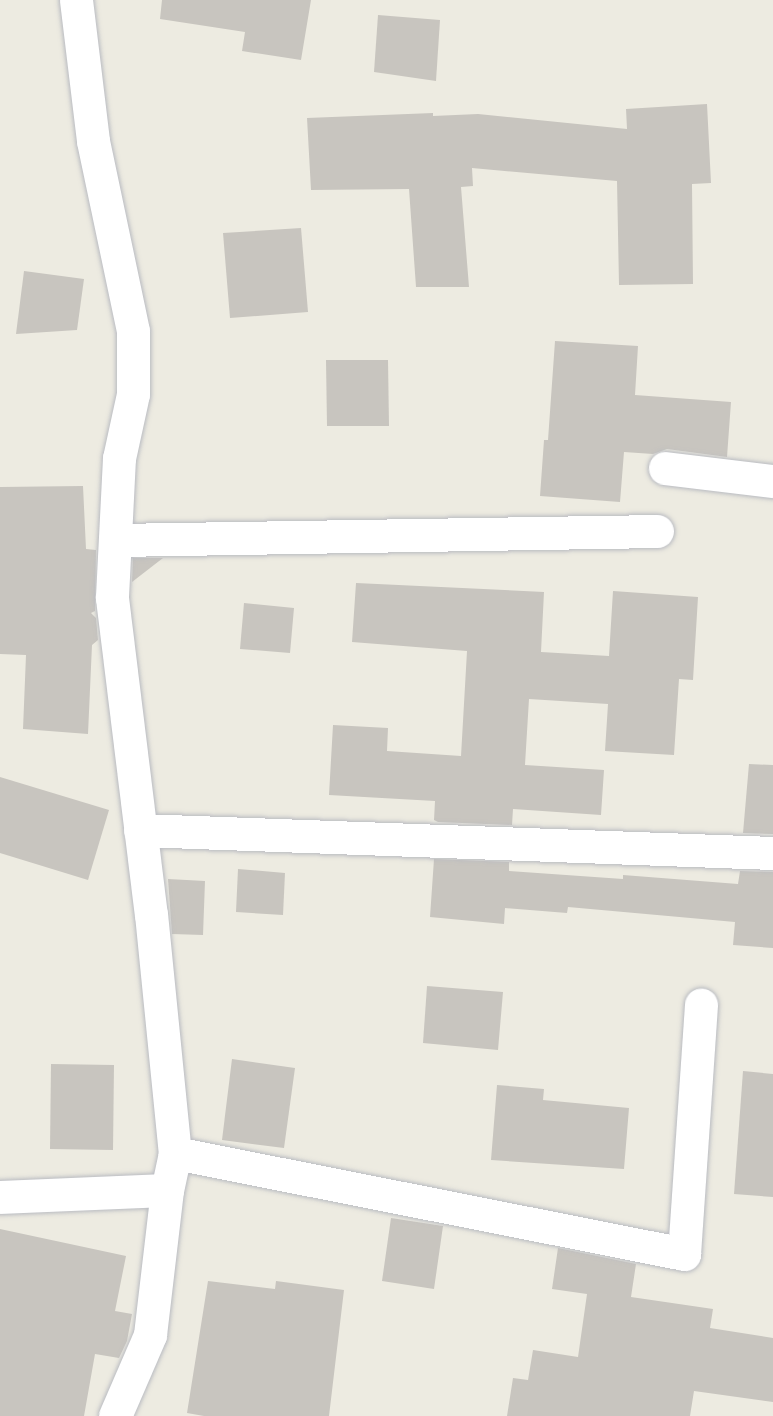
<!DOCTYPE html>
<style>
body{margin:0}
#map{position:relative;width:773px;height:1416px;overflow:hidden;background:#edebe1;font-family:"Source Sans 3",sans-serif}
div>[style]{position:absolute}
.building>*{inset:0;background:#c8c5bf}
.roads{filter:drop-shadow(0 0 2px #b9bbc1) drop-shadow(0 0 2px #b9bbc1)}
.minor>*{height:33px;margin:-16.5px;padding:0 16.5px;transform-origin:16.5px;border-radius:16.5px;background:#fff}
.secondary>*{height:33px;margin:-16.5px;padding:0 16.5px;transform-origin:16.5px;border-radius:16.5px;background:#fff}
span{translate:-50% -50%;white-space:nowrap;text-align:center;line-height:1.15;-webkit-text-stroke:5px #fff;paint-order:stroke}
</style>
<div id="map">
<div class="building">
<i style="clip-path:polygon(162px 0,311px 0,301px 60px,242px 51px,245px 32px,160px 19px)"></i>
<i style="clip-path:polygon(378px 15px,440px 20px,436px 81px,374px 72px)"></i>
<i style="clip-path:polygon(707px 104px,711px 183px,692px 184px,693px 284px,619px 285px,617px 181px,472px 168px,473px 186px,461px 187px,469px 287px,416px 287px,409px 189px,311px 190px,307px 118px,433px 113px,433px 116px,478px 114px,627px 129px,626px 109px)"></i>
<i style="clip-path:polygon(301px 228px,308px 312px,230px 318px,223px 233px)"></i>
<i style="clip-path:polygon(24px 271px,84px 279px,77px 330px,16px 334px)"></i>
<i style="clip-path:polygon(555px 341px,638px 346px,635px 395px,731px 402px,727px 457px,667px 449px,653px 454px,624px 452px,620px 502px,540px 496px,544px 440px,548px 440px)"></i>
<i style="clip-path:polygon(326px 360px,388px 360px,389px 426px,327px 426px)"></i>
<i style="clip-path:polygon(83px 486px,86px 549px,96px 550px,95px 611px,91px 613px,96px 618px,98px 640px,92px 645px,88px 734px,23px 729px,26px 655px,0 654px,0 487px)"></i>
<i style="clip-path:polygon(133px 558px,163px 558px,132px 582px)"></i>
<i style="clip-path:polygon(356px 583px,544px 592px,541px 652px,609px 656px,613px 591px,698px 597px,693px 680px,679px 679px,674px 755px,605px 751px,608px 704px,529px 699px,525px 765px,604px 770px,601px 815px,513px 809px,512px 825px,438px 822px,434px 820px,435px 801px,329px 795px,333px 725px,388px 728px,387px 751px,461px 756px,467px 651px,352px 642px)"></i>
<i style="clip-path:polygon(244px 603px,294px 608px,290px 653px,240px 649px)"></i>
<i style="clip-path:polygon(749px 764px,773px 765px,773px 834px,743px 833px)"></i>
<i style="clip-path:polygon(0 777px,109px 810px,88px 880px,0 853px)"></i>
<i style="clip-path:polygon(434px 859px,509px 862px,509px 871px,623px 879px,623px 875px,738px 884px,740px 871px,773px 872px,773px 948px,733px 945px,735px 922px,568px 907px,567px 913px,505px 908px,504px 924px,430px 917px)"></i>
<i style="clip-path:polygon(238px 869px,285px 873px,283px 915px,236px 912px)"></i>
<i style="clip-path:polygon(168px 879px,205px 881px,203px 935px,172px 934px)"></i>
<i style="clip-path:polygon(427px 986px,503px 992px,498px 1050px,423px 1043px)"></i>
<i style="clip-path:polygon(232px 1059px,295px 1068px,284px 1148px,222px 1140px)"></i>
<i style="clip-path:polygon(51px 1064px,114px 1065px,113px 1150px,50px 1149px)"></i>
<i style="clip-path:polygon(743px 1071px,773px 1074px,773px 1197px,734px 1194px)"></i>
<i style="clip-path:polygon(497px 1085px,544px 1089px,543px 1100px,629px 1108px,624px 1169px,491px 1160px)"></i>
<i style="clip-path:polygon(391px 1218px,443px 1226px,434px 1289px,382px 1281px)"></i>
<i style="clip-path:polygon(0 1229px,126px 1256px,115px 1311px,132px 1314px,127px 1341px,119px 1358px,95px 1354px,84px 1416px,0 1416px)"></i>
<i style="clip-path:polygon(558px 1248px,636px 1264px,631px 1297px,713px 1309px,710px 1328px,773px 1338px,773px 1402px,694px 1391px,690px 1416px,507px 1416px,513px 1378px,528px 1380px,533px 1350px,578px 1357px,587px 1294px,552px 1289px)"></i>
<i style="clip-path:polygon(208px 1281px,275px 1289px,276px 1281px,344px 1290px,329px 1416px,204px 1416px,187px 1413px)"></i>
</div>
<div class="roads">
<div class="minor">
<i style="left:665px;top:468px;width:109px;rotate:6.9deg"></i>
<i style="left:116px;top:540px;width:541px;rotate:-0.95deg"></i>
<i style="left:140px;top:830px;width:633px;rotate:2.08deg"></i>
<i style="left:175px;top:1153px;width:519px;rotate:11.22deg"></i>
<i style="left:684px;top:1254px;width:250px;rotate:-86.1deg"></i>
<i style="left:0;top:1197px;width:167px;rotate:-2.4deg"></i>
</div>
<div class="secondary">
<i style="left:76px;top:0;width:142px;rotate:83.1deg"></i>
<i style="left:93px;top:141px;width:194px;rotate:78.1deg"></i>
<i style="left:133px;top:331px;width:63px;rotate:90deg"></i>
<i style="left:133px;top:394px;width:66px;rotate:102.3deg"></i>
<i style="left:119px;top:458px;width:140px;rotate:92.9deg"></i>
<i style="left:112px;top:598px;width:318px;rotate:83deg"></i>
<i style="left:151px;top:914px;width:240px;rotate:84.3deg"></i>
<i style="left:175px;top:1153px;width:38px;rotate:102deg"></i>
<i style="left:167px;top:1190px;width:146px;rotate:96.7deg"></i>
<i style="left:150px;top:1335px;width:88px;rotate:113.4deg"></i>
</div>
</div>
</div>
